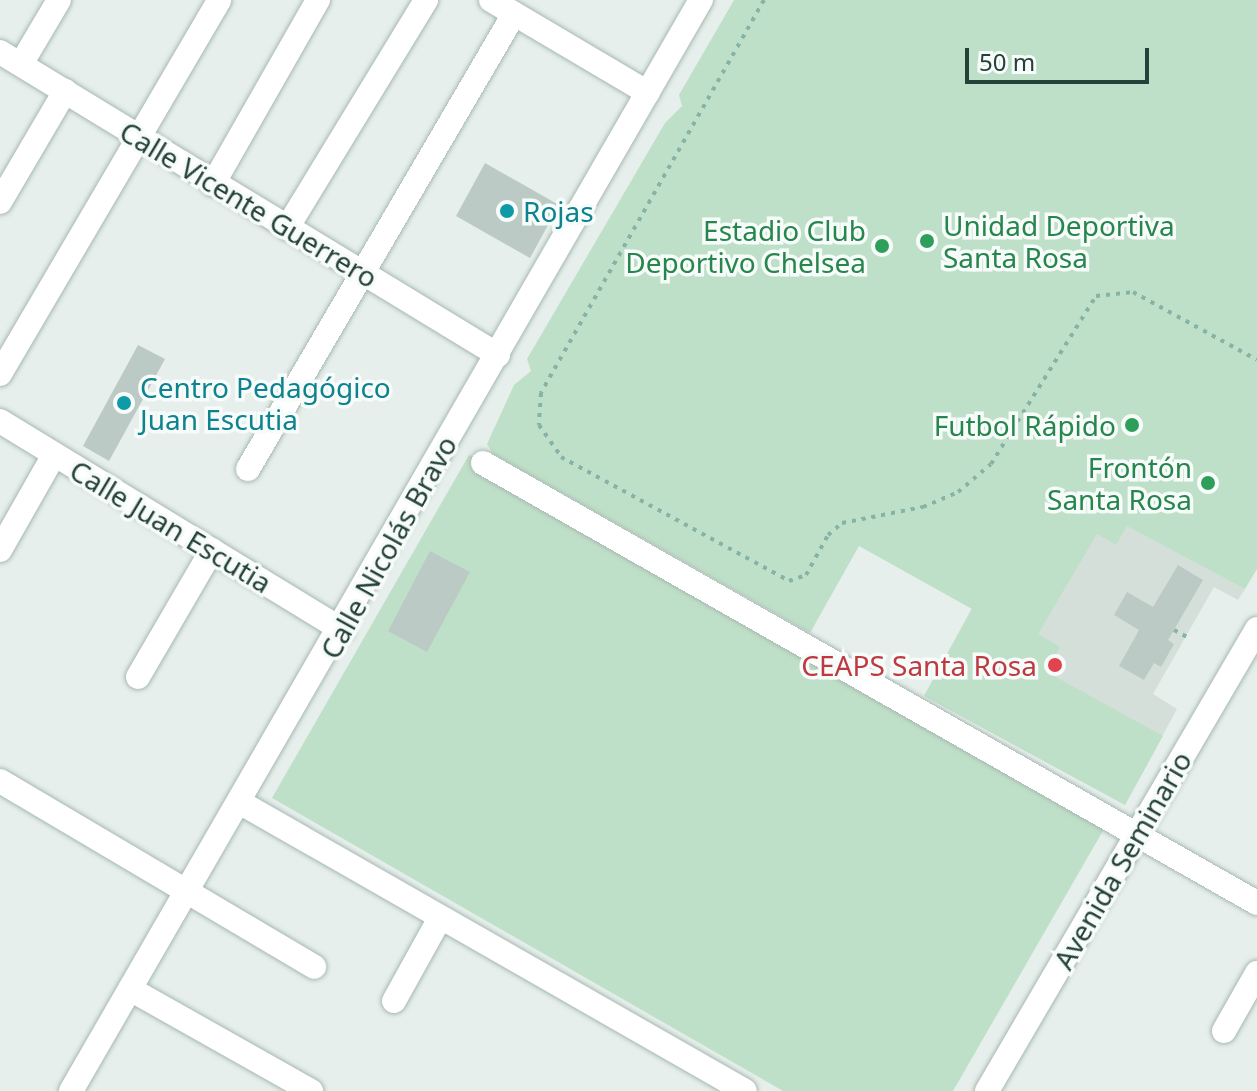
<!DOCTYPE html>
<meta charset="utf-8">
<style>
body{margin:0}
#map{position:relative;width:1257px;height:1091px;overflow:hidden;background:#e6efeb;font-family:"Noto Sans",sans-serif}
div>[style]{position:absolute}
.built>*{inset:0;background:#d4dfda}
.green>*{inset:0;background:#bfe0c8}
.building>*{inset:0;background:#bbcac4}
.path>*{height:4px;margin-top:-2px;transform-origin:0;background:repeating-linear-gradient(90deg,#86b3a5 0 4px,transparent 0 10px)}
.roads{filter:drop-shadow(0 0 2px #a8b8b2) drop-shadow(0 0 2px #a8b8b2)}
.minor>*{height:24px;margin:-12px;padding:0 12px;transform-origin:12px;border-radius:12px;background:#fff}
.dots>*{width:22px;height:22px;translate:-50% -50%;box-sizing:border-box;border:4px solid #f7fbf9;border-radius:50%}
span{translate:-50% -50%;white-space:nowrap;text-align:center;line-height:1.15;-webkit-text-stroke:7px #f7fbf9;paint-order:stroke}
.street-label{font-size:28px;color:#24423a}
.culture-label{font-size:28px;color:#0d838f}
.left{translate:0 -50%;text-align:left}
.leisure-label{font-size:28px;color:#27864d}
.right{translate:-100% -50%;text-align:right}
.health-label{font-size:28px;color:#be3a42}
.scale{position:absolute;left:965px;top:48px;width:184px;height:36px;box-sizing:border-box;border:4px solid #24423a;border-top:0;padding-left:10px;font-size:24px;line-height:28px;white-space:nowrap;color:#24423a;-webkit-text-stroke:6px #f7fbf9;paint-order:stroke}
</style>
<div id="map">
<div class="built">
<i style="clip-path:polygon(1042px 479px,1245px 589px,1238px 600px,1214px 587px,1153px 694px,1177px 709px,1125px 805px,924px 696px)"></i>
</div>
<div class="green">
<i style="clip-path:polygon(734px 0,1257px 0,1257px 569px,1245px 589px,1127px 526px,1116px 545px,1097px 534px,1038px 634px,1060px 647px,1047px 672px,1163px 736px,1125px 805px,924px 696px,972px 609px,859px 546px,810px 633px,493px 454px,487px 444px,514px 385px,531px 371px,527px 359px,665px 123px,682px 106px,679px 95px)"></i>
<i style="clip-path:polygon(469px 455px,1108px 822px,953px 1091px,783px 1091px,272px 798px)"></i>
</div>
<div class="building">
<i style="clip-path:polygon(485px 163px,559px 205px,530px 258px,456px 216px)"></i>
<i style="clip-path:polygon(138px 345px,165px 359px,109px 461px,83px 446px)"></i>
<i style="clip-path:polygon(430px 551px,470px 572px,427px 652px,388px 631px)"></i>
<i style="clip-path:polygon(1178px 565px,1203px 580px,1168px 640px,1174px 644px,1161px 667px,1154px 663px,1144px 680px,1119px 666px,1139px 630px,1114px 615px,1127px 592px,1153px 607px)"></i>
</div>
<div class="path">
<i style="left:764px;top:0;width:452px;rotate:119.6deg"></i>
<i style="left:541px;top:393px;width:32px;rotate:94deg"></i>
<i style="left:539px;top:425px;width:39px;rotate:55deg"></i>
<i style="left:561px;top:457px;width:260px;rotate:28.5deg"></i>
<i style="left:789px;top:581px;width:18px;rotate:-19deg"></i>
<i style="left:806px;top:575px;width:46px;rotate:-61.2deg"></i>
<i style="left:828px;top:535px;width:18px;rotate:-41deg"></i>
<i style="left:842px;top:523px;width:83px;rotate:-11.2deg"></i>
<i style="left:923px;top:507px;width:38px;rotate:-23deg"></i>
<i style="left:958px;top:492px;width:43px;rotate:-40.3deg"></i>
<i style="left:991px;top:464px;width:198px;rotate:-58deg"></i>
<i style="left:1096px;top:296px;width:37px;rotate:-6deg"></i>
<i style="left:1133px;top:292px;width:141px;rotate:28.7deg"></i>
<i style="left:1174px;top:630px;width:17px;rotate:28deg"></i>
</div>
<div class="roads">
<div class="minor">
<i style="left:491px;top:0;width:182px;rotate:30.6deg"></i>
<i style="left:0;top:52px;width:583px;rotate:31.32deg"></i>
<i style="left:21px;top:64px;width:74px;rotate:-59.3deg"></i>
<i style="left:213px;top:184px;width:212px;rotate:-60.3deg"></i>
<i style="left:0;top:202px;width:129px;rotate:-59.6deg"></i>
<i style="left:287px;top:228px;width:267px;rotate:-58.6deg"></i>
<i style="left:0;top:374px;width:433px;rotate:-59.6deg"></i>
<i style="left:0;top:421px;width:401px;rotate:31.4deg"></i>
<i style="left:483px;top:463px;width:890px;rotate:29.62deg"></i>
<i style="left:248px;top:469px;width:527px;rotate:-59.69deg"></i>
<i style="left:0;top:550px;width:109px;rotate:-60.4deg"></i>
<i style="left:138px;top:677px;width:147px;rotate:-59.8deg"></i>
<i style="left:0;top:781px;width:365px;rotate:30.6deg"></i>
<i style="left:241px;top:803px;width:580px;rotate:29.74deg"></i>
<i style="left:130px;top:989px;width:208px;rotate:29.4deg"></i>
<i style="left:394px;top:1001px;width:95px;rotate:-61deg"></i>
<i style="left:1224px;top:1031px;width:67px;rotate:-60.4deg"></i>
<i style="left:71px;top:1091px;width:1260px;rotate:-60deg"></i>
<i style="left:987px;top:1091px;width:535px;rotate:-59.7deg"></i>
</div>
</div>
<div class="dots">
<i style="left:507px;top:211px;background:#0f9aa8"></i>
<i style="left:927px;top:241px;background:#2e9e5b"></i>
<i style="left:882px;top:246px;background:#2e9e5b"></i>
<i style="left:124px;top:403px;background:#0f9aa8"></i>
<i style="left:1132px;top:425px;background:#2e9e5b"></i>
<i style="left:1208px;top:483px;background:#2e9e5b"></i>
<i style="left:1055px;top:665px;background:#e0444e"></i>
</div>
<div class="street-label">
<span style="left:249px;top:204px;rotate:31deg">Calle Vicente Guerrero</span>
<span style="left:171px;top:526px;rotate:31deg">Calle Juan Escutia</span>
<span style="left:388px;top:547px;rotate:-61deg">Calle Nicolás Bravo</span>
<span style="left:1122px;top:860px;rotate:-60deg">Avenida Seminario</span>
</div>
<div class="culture-label">
<span class="left" style="left:523px;top:211px">Rojas</span>
<span class="left" style="left:140px;top:403px">Centro Pedagógico<br>Juan Escutia</span>
</div>
<div class="leisure-label">
<span class="left" style="left:943px;top:241px">Unidad Deportiva<br>Santa Rosa</span>
<span class="right" style="left:866px;top:246px">Estadio Club<br>Deportivo Chelsea</span>
<span class="right" style="left:1116px;top:425px">Futbol Rápido</span>
<span class="right" style="left:1192px;top:483px">Frontón<br>Santa Rosa</span>
</div>
<div class="health-label">
<span class="right" style="left:1037px;top:665px">CEAPS Santa Rosa</span>
</div>
<div class="scale">50 m</div>
</div>
